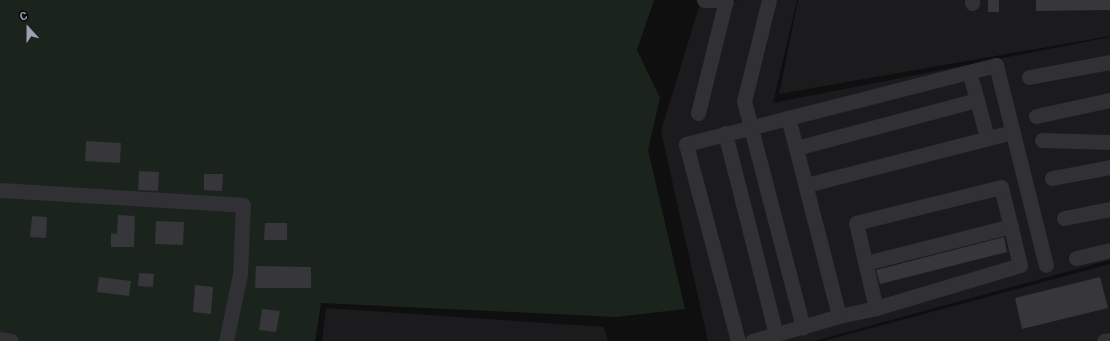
<!DOCTYPE html>
<meta charset="utf-8">
<style>
body{margin:0}
#map{position:relative;width:1110px;height:341px;overflow:hidden;background:#0f0f10;font-family:Roboto,sans-serif}
div>[style]{position:absolute}
.built>*{inset:0;background:#1b1b1d}
.green>*{inset:0;background:#1b231d}
.building>*{inset:0;background:#36363b}
.minor>*{height:15px;margin:-7.5px;padding:0 7.5px;transform-origin:7.5px;border-radius:7.5px;background:#303035}
span{translate:-50% -50%;white-space:nowrap;text-align:center;line-height:1.15;-webkit-text-stroke:3px #0a0a0b;paint-order:stroke}
.north{position:absolute;left:8px;top:8px;width:40px;height:40px;-webkit-text-stroke:3px #0a0a0b;paint-order:stroke;rotate:339deg;font-size:11px;font-weight:700;line-height:16px;text-align:center;color:#9fa1b2}
.north::after{content:'';display:block;margin:auto;width:14px;height:18px;background:#9fa1b2;clip-path:polygon(50% 0,100% 100%,50% 72%,0 100%)}
</style>
<div id="map">
<div class="built">
<i style="clip-path:polygon(738px 0,797px 0,773px 103px,1110px 37px,1110px 260px,814px 341px,708px 341px,661px 131px,699px 7px,723px 6px)"></i>
<i style="clip-path:polygon(798px 0,1110px 0,1110px 36px,779px 94px)"></i>
<i style="clip-path:polygon(1110px 264px,1110px 341px,823px 341px)"></i>
<i style="clip-path:polygon(326px 308px,604px 327px,608px 341px,322px 341px)"></i>
</div>
<div class="green">
<i style="clip-path:polygon(0 0,654px 0,637px 50px,660px 98px,648px 150px,685px 309px,616px 317px,321px 303px,315px 341px,0 341px)"></i>
</div>
<div class="building">
<i style="clip-path:polygon(988px 0,999px 0,999px 12px,988px 12px)"></i>
<i style="clip-path:polygon(1036px 0,1110px 0,1110px 10px,1036px 11px)"></i>
<i style="clip-path:polygon(86px 141px,121px 143px,120px 163px,85px 161px)"></i>
<i style="clip-path:polygon(139px 171px,159px 172px,158px 191px,138px 190px)"></i>
<i style="clip-path:polygon(204px 174px,223px 174px,222px 191px,204px 190px)"></i>
<i style="clip-path:polygon(118px 215px,135px 216px,134px 247px,111px 247px,111px 233px,117px 234px)"></i>
<i style="clip-path:polygon(32px 216px,47px 217px,46px 238px,30px 237px)"></i>
<i style="clip-path:polygon(156px 221px,184px 222px,183px 245px,155px 244px)"></i>
<i style="clip-path:polygon(265px 223px,287px 223px,287px 240px,264px 240px)"></i>
<i style="clip-path:polygon(1004px 237px,1007px 252px,880px 284px,876px 270px)"></i>
<i style="clip-path:polygon(256px 266px,311px 267px,311px 288px,255px 288px)"></i>
<i style="clip-path:polygon(139px 273px,154px 274px,153px 287px,138px 286px)"></i>
<i style="clip-path:polygon(99px 277px,131px 281px,129px 296px,97px 292px)"></i>
<i style="clip-path:polygon(1100px 277px,1108px 308px,1022px 329px,1015px 298px)"></i>
<i style="clip-path:polygon(195px 285px,213px 287px,211px 314px,193px 312px)"></i>
<i style="clip-path:polygon(262px 309px,280px 311px,276px 332px,259px 330px)"></i>
</div>
<div class="minor">
<i style="left:704px;top:0;width:22px"></i>
<i style="left:769px;top:0;width:104px;rotate:103.9deg"></i>
<i style="left:744px;top:101px;width:234px;rotate:75.4deg"></i>
<i style="left:972px;top:0;width:3px;rotate:90deg"></i>
<i style="left:969px;top:72px;width:29px;rotate:74deg"></i>
<i style="left:1029px;top:77px;width:82px;rotate:-10.5deg"></i>
<i style="left:698px;top:113px;width:116px;rotate:-76.1deg"></i>
<i style="left:1036px;top:116px;width:76px;rotate:-12.2deg"></i>
<i style="left:725px;top:133px;width:207px;rotate:75.8deg"></i>
<i style="left:1042px;top:140px;width:68px;rotate:1.7deg"></i>
<i style="left:796px;top:148px;width:187px;rotate:-14.9deg"></i>
<i style="left:977px;top:100px;width:39px;rotate:75deg"></i>
<i style="left:1052px;top:178px;width:59px;rotate:-10.7deg"></i>
<i style="left:806px;top:185px;width:213px;rotate:-14.4deg"></i>
<i style="left:0;top:190px;width:243px;rotate:3.5deg"></i>
<i style="left:243px;top:205px;width:69px;rotate:92.5deg"></i>
<i style="left:240px;top:274px;width:68px;rotate:101.8deg"></i>
<i style="left:1064px;top:218px;width:47px;rotate:-11.1deg"></i>
<i style="left:1076px;top:258px;width:35px;rotate:-13deg"></i>
<i style="left:866px;top:263px;width:150px;rotate:-14.3deg"></i>
<i style="left:839px;top:316px;width:38px;rotate:-12deg"></i>
<i style="left:876px;top:308px;width:150px;rotate:-16.6deg"></i>
<i style="left:1020px;top:265px;width:80px;rotate:-103.7deg"></i>
<i style="left:1001px;top:187px;width:149px;rotate:166.1deg"></i>
<i style="left:856px;top:223px;width:87px;rotate:76.8deg"></i>
<i style="left:0;top:339px;width:11px;rotate:10deg"></i>
<i style="left:738px;top:341px;width:204px;rotate:-104.8deg"></i>
<i style="left:686px;top:144px;width:320px;rotate:-14.3deg"></i>
<i style="left:996px;top:65px;width:206px;rotate:76deg"></i>
<i style="left:752px;top:341px;width:91px;rotate:-16deg"></i>
<i style="left:839px;top:316px;width:205px;rotate:-104.4deg"></i>
<i style="left:1104px;top:341px;width:6px;rotate:-9deg"></i>
</div>
<div class="north">С</div>
</div>
